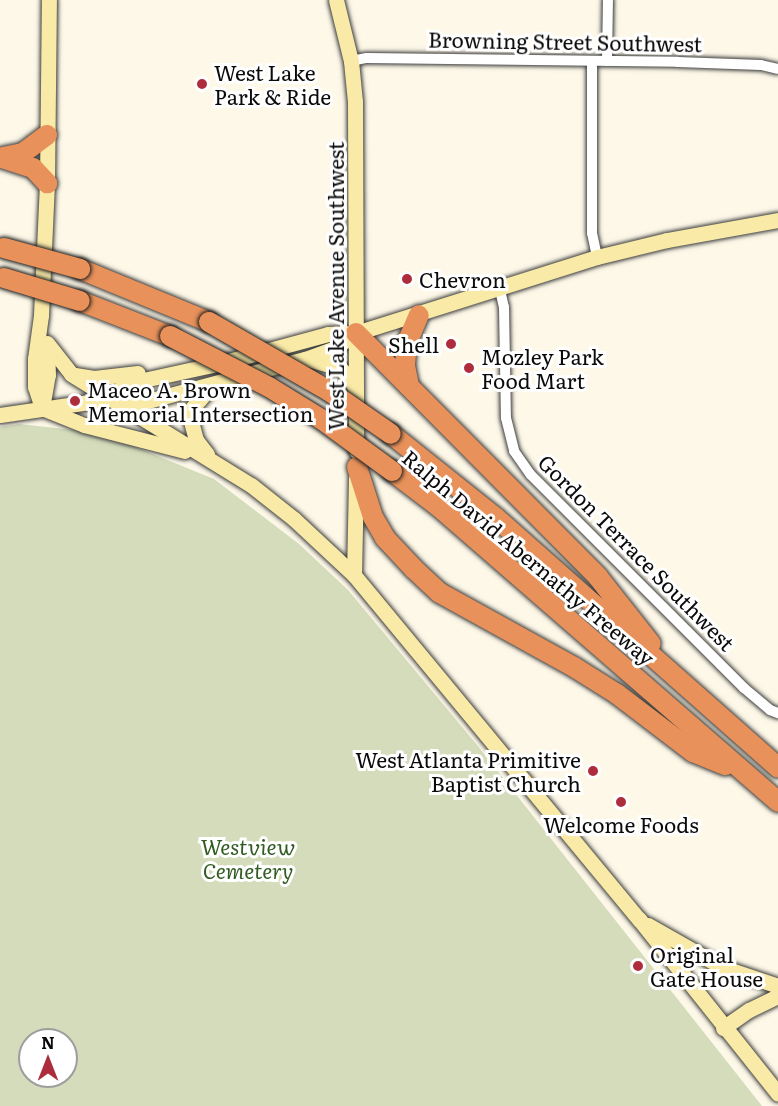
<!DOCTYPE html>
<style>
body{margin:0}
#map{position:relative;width:778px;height:1106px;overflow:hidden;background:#fdf8e8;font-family:Literata,serif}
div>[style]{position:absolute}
.cemetery>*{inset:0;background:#d4dcbc}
.roads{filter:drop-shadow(0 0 2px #3d3d3d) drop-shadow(0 0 2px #3d3d3d)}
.street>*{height:10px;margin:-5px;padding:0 5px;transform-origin:5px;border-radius:5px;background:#fff}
.secondary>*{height:15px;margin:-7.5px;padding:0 7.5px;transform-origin:7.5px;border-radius:7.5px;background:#f9eaa7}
.highway>*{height:20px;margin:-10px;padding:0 10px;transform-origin:10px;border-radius:10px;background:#e9915a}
.bridges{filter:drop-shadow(0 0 2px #1b1b1b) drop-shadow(0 0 2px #1b1b1b)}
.highway-bridge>*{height:20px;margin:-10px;padding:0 10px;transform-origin:10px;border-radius:10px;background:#e9915a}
.dots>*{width:16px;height:16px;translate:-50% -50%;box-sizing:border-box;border:3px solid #fff;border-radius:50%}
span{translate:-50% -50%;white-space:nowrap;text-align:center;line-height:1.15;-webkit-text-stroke:6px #fff;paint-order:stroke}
.street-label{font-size:21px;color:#0a0a0a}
.poi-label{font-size:21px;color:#0a0a0a}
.left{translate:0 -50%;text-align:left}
.right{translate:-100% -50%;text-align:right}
.park-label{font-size:21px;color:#315b20;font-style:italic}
.north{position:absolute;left:18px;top:1028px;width:60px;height:60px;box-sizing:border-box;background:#fff;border:2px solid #9d9d9d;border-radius:50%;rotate:0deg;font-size:16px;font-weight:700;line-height:24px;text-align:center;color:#0a0a0a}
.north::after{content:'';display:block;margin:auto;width:21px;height:27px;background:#ae2d3d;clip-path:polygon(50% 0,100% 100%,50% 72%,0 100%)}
</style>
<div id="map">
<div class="cemetery">
<i style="clip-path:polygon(evenodd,19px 424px,101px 433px,214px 479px,299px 544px,348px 590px,477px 745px,762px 1106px,0 1106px,0 427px,19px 424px,30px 1040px,66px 1040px,66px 1076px,30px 1076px,30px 1040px)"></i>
</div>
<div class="roads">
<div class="street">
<i style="left:351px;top:61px;width:16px;rotate:-11deg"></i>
<i style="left:367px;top:58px;width:311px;rotate:0.7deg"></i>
<i style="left:678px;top:62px;width:83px;rotate:2.1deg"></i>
<i style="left:761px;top:65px;width:17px;rotate:13deg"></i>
<i style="left:592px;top:61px;width:172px;rotate:90deg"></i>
<i style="left:592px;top:233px;width:25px;rotate:78deg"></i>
<i style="left:607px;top:61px;width:61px;rotate:-89.1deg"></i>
<i style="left:500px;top:290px;width:17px;rotate:77deg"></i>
<i style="left:504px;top:307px;width:111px;rotate:89deg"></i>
<i style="left:506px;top:418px;width:34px;rotate:76deg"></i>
<i style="left:514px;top:451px;width:29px;rotate:55deg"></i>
<i style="left:531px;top:475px;width:301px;rotate:45deg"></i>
<i style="left:744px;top:688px;width:34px;rotate:40deg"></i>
<i style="left:770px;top:710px;width:9px;rotate:21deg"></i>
</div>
<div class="secondary">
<i style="left:336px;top:0;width:63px;rotate:76.2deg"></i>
<i style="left:351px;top:61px;width:41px;rotate:84.4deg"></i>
<i style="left:355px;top:102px;width:349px;rotate:89.8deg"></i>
<i style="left:47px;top:343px;width:39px;rotate:52deg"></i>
<i style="left:71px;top:374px;width:211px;rotate:31.7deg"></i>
<i style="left:251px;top:485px;width:55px;rotate:38.3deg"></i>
<i style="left:294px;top:519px;width:82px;rotate:43deg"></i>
<i style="left:354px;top:575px;width:447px;rotate:50.4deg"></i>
<i style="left:639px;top:919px;width:223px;rotate:51.5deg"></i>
<i style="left:308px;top:359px;width:33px;rotate:16deg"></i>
<i style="left:340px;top:368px;width:16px;rotate:45deg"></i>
<i style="left:351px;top:379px;width:11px;rotate:68deg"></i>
<i style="left:75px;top:375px;width:19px;rotate:9deg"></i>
<i style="left:94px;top:378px;width:44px;rotate:-6.5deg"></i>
<i style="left:110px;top:399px;width:21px;rotate:-45deg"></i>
<i style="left:125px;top:384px;width:98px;rotate:-12.3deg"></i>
<i style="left:221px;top:363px;width:111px;rotate:-15.2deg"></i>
<i style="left:328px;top:334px;width:28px;rotate:-2deg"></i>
<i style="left:356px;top:333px;width:253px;rotate:-17.5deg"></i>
<i style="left:597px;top:257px;width:72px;rotate:-13.7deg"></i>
<i style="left:667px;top:240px;width:113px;rotate:-10.2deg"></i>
<i style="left:42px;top:408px;width:22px;rotate:-108deg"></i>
<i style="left:35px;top:387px;width:28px;rotate:-90deg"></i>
<i style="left:35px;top:359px;width:44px;rotate:-82.2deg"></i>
<i style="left:41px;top:315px;width:132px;rotate:-87.4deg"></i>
<i style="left:47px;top:183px;width:183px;rotate:-89.4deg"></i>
<i style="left:42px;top:408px;width:45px;rotate:22deg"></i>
<i style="left:84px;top:425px;width:104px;rotate:14.4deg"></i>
<i style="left:42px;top:408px;width:34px;rotate:-80deg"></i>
<i style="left:48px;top:375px;width:29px;rotate:-92deg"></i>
<i style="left:0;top:415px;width:111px;rotate:-8.3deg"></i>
<i style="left:110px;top:399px;width:34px;rotate:5deg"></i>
<i style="left:144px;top:402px;width:167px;rotate:-15deg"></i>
<i style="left:305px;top:359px;width:32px;rotate:-20deg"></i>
<i style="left:335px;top:348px;width:26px;rotate:-36deg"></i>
<i style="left:207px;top:454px;width:18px;rotate:-128deg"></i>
<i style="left:196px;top:440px;width:23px;rotate:-105deg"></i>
<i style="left:190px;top:418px;width:11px;rotate:-75deg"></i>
<i style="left:193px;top:407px;width:29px;rotate:-49deg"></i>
<i style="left:354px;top:575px;width:97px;rotate:-88.8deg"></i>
<i style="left:648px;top:925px;width:85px;rotate:29.6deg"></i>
<i style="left:722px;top:967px;width:59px;rotate:18.7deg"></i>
<i style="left:723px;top:1028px;width:32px;rotate:-35deg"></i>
<i style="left:749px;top:1010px;width:32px;rotate:-26deg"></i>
</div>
<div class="highway">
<i style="left:3px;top:157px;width:20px;rotate:-11deg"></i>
<i style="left:23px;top:153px;width:30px;rotate:-37deg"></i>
<i style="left:2px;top:158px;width:33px;rotate:18deg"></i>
<i style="left:33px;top:168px;width:21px;rotate:47deg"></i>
<i style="left:80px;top:269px;width:139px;rotate:22.3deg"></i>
<i style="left:80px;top:301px;width:97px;rotate:21.3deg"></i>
<i style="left:356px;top:333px;width:344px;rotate:45.2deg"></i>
<i style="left:598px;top:577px;width:85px;rotate:51.7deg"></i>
<i style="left:409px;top:386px;width:21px;rotate:-101deg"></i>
<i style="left:405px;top:365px;width:22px;rotate:-85deg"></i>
<i style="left:407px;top:343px;width:30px;rotate:-67deg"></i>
<i style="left:391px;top:434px;width:133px;rotate:38.6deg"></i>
<i style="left:495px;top:517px;width:378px;rotate:41.5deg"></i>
<i style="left:357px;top:467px;width:52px;rotate:72.3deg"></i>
<i style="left:373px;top:517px;width:24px;rotate:60deg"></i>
<i style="left:385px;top:538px;width:42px;rotate:46.9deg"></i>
<i style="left:414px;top:569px;width:35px;rotate:43deg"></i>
<i style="left:440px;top:593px;width:153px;rotate:28.9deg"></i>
<i style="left:574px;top:667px;width:51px;rotate:32.1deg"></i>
<i style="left:617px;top:694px;width:96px;rotate:37.3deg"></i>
<i style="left:693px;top:752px;width:35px;rotate:22deg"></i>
<i style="left:392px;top:471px;width:58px;rotate:37.3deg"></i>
<i style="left:438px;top:506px;width:451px;rotate:41deg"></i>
</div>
</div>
<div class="bridges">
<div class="highway-bridge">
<i style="left:4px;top:248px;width:79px;rotate:15.4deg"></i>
<i style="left:4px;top:278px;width:79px;rotate:16.8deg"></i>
<i style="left:209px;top:322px;width:138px;rotate:29.9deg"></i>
<i style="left:329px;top:391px;width:75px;rotate:34.7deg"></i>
<i style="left:170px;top:336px;width:111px;rotate:27.3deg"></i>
<i style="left:269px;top:387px;width:61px;rotate:31.6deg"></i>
<i style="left:321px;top:419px;width:88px;rotate:36.2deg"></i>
</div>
</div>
<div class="dots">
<i style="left:202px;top:84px;background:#ae2d3d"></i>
<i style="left:407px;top:279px;background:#ae2d3d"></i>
<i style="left:451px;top:344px;background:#ae2d3d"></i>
<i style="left:469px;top:368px;background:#ae2d3d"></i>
<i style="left:75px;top:401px;background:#ae2d3d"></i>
<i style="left:593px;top:771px;background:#ae2d3d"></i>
<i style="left:621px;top:802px;background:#ae2d3d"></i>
<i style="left:638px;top:966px;background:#ae2d3d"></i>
</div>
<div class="street-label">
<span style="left:565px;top:41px;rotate:1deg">Browning Street Southwest</span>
<span style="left:335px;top:286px;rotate:-90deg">West Lake Avenue Southwest</span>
<span style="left:637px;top:552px;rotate:45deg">Gordon Terrace Southwest</span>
<span style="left:529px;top:557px;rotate:40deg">Ralph David Abernathy Freeway</span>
</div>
<div class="poi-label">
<span class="left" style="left:214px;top:84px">West Lake<br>Park &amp; Ride</span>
<span class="left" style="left:419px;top:279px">Chevron</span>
<span class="right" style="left:439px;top:344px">Shell</span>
<span class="left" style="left:481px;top:368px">Mozley Park<br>Food Mart</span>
<span class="left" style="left:87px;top:401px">Maceo A. Brown<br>Memorial Intersection</span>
<span class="right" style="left:581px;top:771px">West Atlanta Primitive<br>Baptist Church</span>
<span style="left:621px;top:824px">Welcome Foods</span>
<span class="left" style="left:650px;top:966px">Original<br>Gate House</span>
</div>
<div class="park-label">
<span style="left:248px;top:858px">Westview<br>Cemetery</span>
</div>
<div class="north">N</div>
</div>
